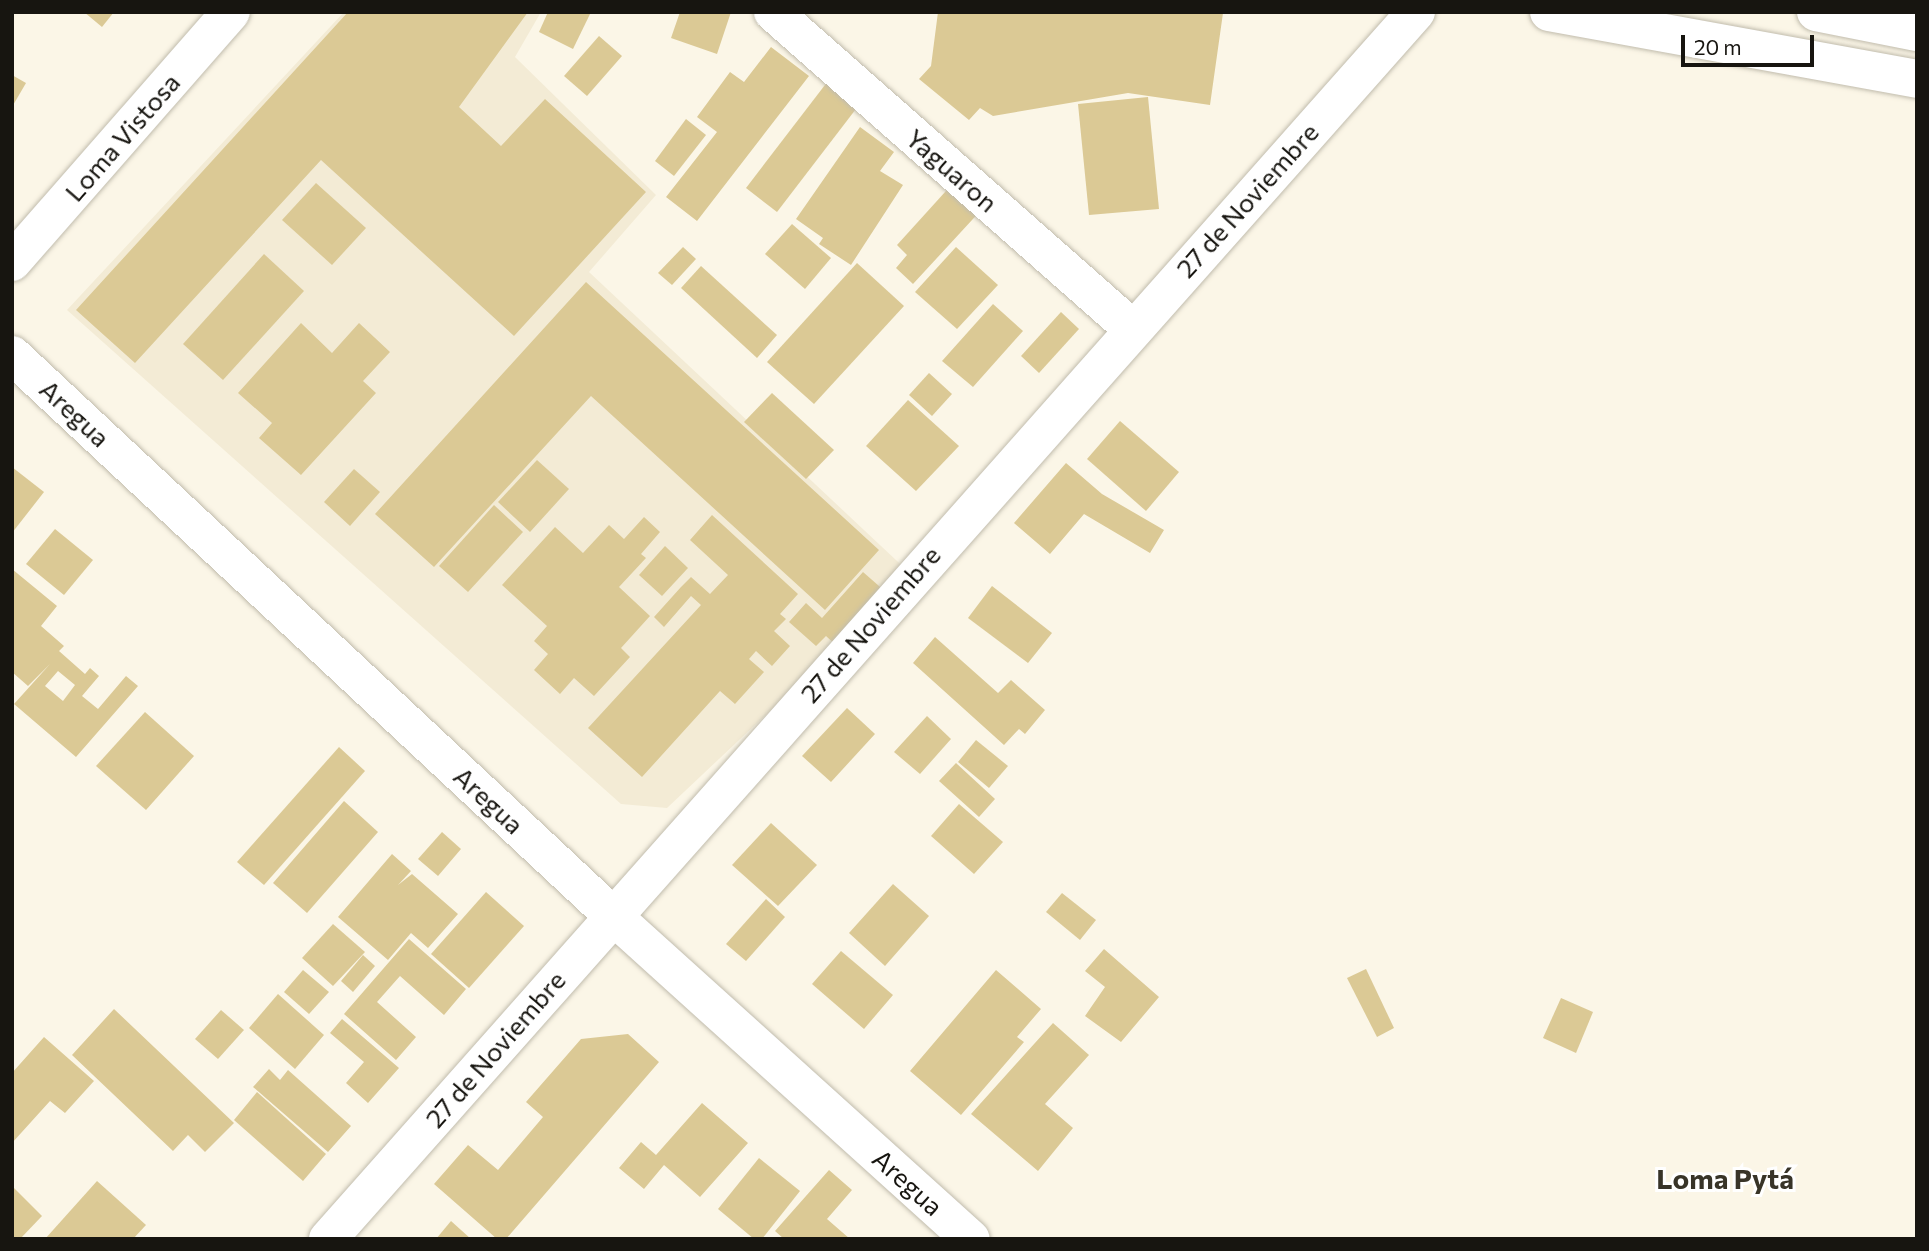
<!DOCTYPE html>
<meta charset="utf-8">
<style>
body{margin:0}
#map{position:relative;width:1929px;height:1251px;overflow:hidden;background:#fbf6e7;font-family:Commissioner,sans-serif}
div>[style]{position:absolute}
.built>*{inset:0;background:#f3ebd5}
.building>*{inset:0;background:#dbc995}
.roads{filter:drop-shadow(0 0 2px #c1bcad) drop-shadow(0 0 2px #c1bcad)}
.minor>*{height:38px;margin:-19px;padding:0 19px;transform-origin:19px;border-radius:19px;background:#fff}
.trunk>*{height:38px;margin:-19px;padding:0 19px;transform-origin:19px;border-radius:19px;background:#fff}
span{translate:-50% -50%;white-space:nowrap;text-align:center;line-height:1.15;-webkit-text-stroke:6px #fff;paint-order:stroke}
.street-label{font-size:26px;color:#171510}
.neighbourhood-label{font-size:28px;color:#383428;font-weight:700}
.frame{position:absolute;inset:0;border:14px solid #171510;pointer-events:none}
.scale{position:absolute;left:1681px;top:35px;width:133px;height:32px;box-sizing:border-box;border:4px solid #171510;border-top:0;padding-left:9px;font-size:21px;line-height:24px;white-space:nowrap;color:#171510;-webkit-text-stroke:5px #fff;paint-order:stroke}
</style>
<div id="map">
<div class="built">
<i style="clip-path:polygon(344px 12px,541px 12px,515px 57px,656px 195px,589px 272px,913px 576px,667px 808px,621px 804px,67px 310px)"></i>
</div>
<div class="building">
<i style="clip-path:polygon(84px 12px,114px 12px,102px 27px)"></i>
<i style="clip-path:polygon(348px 12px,528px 12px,459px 107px,501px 146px,545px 99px,646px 192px,514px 336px,321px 160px,135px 363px,76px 310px)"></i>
<i style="clip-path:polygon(548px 12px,591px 12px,573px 49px,539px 32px)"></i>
<i style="clip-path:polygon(680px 12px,731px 12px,717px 54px,671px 38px)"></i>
<i style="clip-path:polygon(938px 12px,1223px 13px,1210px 105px,1128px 93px,993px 116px,980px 108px,969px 120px,919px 79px,931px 66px)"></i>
<i style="clip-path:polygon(599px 36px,622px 56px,587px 96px,564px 76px)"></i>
<i style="clip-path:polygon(771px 47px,809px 76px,697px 221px,666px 197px,717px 132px,697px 117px,730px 72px,744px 82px)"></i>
<i style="clip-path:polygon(12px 75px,26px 83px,12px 107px)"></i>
<i style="clip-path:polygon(828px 81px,859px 105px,777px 212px,746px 188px)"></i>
<i style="clip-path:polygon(1148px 97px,1159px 209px,1089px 215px,1078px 104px)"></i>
<i style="clip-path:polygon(686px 119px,706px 135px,674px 176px,655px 161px)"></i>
<i style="clip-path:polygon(860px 127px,894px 152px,880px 171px,903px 185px,851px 265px,819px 244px,823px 238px,796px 219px)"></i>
<i style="clip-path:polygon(955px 181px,984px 207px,913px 284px,896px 268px,907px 255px,897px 245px)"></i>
<i style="clip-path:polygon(316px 183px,366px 228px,332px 265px,282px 220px)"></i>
<i style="clip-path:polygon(792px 224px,831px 258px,805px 289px,765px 254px)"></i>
<i style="clip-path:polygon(683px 247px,696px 259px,672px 285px,658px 273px)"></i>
<i style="clip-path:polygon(956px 247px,998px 285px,957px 329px,915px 292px)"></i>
<i style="clip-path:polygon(264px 254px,304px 291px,223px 380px,183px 344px)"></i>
<i style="clip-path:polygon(857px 263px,904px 306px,814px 404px,767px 362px)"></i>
<i style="clip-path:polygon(701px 266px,777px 335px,757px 358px,681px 288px)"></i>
<i style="clip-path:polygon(586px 282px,879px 550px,825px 610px,591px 396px,434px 567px,375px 514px)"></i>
<i style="clip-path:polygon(993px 304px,1023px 331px,973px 387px,942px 361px)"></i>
<i style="clip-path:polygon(1061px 312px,1079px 329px,1039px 373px,1021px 356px)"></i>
<i style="clip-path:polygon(301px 323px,332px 353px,359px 323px,390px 352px,363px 381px,376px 393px,301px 475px,259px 438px,272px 423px,238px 393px)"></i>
<i style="clip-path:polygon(929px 373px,952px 394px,932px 416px,909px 395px)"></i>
<i style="clip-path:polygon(772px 393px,834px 450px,806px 479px,744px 422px)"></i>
<i style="clip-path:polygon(908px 400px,959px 446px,916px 491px,866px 446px)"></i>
<i style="clip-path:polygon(1120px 421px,1179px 472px,1146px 511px,1087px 459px)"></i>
<i style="clip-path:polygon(537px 460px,569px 489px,530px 532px,498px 502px)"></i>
<i style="clip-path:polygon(1066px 463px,1102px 494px,1164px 530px,1150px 553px,1084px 514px,1050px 554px,1014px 523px)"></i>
<i style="clip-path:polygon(12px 467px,44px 492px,12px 533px)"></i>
<i style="clip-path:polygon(354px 469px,380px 492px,350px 526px,324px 502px)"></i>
<i style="clip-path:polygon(494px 505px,523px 532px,468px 592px,439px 566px)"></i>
<i style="clip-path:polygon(712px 515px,798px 594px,780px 614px,786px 619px,774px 631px,790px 646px,772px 666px,756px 651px,749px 659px,764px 672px,735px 704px,720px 691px,642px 777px,588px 728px,701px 605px,691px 596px,664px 627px,654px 617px,681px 587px,691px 577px,710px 594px,728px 575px,690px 540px)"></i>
<i style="clip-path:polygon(644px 517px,660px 532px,641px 554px,646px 558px,619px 587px,650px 616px,621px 648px,630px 657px,594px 696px,574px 678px,560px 694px,534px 670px,548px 654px,534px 641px,547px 626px,502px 585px,555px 527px,583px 553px,609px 525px,624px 539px)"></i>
<i style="clip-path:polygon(55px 529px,93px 560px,64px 595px,26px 564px)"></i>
<i style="clip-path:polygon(665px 546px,688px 568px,662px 596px,639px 575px)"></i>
<i style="clip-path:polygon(evenodd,12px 569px,57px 606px,41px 626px,64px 646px,59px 651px,85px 674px,90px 668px,99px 676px,82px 696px,98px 709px,126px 676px,138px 686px,76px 757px,14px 704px,50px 664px,28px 686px,12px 672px,12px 569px,58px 671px,75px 685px,63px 701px,45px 686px,58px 671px)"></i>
<i style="clip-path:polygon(863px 572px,887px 593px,838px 647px,826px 636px,816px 646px,789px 622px,806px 603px,822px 618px)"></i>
<i style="clip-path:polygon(992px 586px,1052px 633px,1028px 663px,968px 618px)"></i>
<i style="clip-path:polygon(935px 637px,998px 693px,1011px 680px,1045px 710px,1025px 734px,1019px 729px,1004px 745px,913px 663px)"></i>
<i style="clip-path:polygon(847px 708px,875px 734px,831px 782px,802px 756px)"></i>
<i style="clip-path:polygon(145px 712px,194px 756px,146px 810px,96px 766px)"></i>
<i style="clip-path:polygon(927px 716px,951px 739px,920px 774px,894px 752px)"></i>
<i style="clip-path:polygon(976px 740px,1008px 766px,989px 788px,958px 762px)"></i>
<i style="clip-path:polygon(339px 747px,365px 771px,264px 885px,237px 862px)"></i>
<i style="clip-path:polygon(956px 763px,995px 799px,979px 817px,939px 781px)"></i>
<i style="clip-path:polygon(344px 801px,378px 832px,307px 913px,273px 883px)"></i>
<i style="clip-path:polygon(959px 804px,1003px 842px,974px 874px,931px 836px)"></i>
<i style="clip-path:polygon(771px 823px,817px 865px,778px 906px,732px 865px)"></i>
<i style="clip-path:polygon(442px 832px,461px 849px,438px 876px,418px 859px)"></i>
<i style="clip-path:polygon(392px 854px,411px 871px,398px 885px,412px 874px,458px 914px,428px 948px,411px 933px,388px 960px,338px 917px)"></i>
<i style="clip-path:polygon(893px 884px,929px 916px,885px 966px,849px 933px)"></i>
<i style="clip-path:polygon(486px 892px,524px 926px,469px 988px,431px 954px)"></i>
<i style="clip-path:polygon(1062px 893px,1096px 920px,1080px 940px,1046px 912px)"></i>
<i style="clip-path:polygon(766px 899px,785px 917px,746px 961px,726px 944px)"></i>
<i style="clip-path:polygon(333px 924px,365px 952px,333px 986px,302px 958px)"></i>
<i style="clip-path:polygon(409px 939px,466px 989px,444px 1015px,400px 976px,377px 1002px,416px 1037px,396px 1060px,344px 1014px)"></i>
<i style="clip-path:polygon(1104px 949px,1159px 997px,1121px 1042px,1085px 1016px,1105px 987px,1085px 971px)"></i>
<i style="clip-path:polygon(841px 951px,893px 995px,864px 1029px,812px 984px)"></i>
<i style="clip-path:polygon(363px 955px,375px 966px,353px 992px,341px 981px)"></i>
<i style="clip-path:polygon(1366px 969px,1394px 1028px,1377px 1037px,1347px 978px)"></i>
<i style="clip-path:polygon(303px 970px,329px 992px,309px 1014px,284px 992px)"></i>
<i style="clip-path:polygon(996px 970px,1041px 1009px,1017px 1037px,1024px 1042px,961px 1115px,910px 1071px)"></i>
<i style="clip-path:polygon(278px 994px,324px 1035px,295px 1069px,249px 1028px)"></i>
<i style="clip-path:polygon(1561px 998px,1593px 1012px,1576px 1053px,1543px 1038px)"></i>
<i style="clip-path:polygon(114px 1009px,234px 1123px,205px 1152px,188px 1135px,173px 1151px,72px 1055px)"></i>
<i style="clip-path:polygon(221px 1010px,244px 1030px,218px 1059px,195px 1039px)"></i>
<i style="clip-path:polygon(342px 1019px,399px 1068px,368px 1103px,346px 1083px,364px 1062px,330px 1033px)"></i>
<i style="clip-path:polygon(1053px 1023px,1089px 1055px,1045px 1104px,1073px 1128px,1038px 1171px,971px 1114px)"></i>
<i style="clip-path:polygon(628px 1034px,659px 1062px,506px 1239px,497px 1239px,434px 1184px,468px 1145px,498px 1170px,543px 1117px,526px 1102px,581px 1039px)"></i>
<i style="clip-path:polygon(44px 1037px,94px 1081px,65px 1113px,50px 1101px,12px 1143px,12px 1073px)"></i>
<i style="clip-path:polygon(269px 1069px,280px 1080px,288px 1070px,351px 1126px,328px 1152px,253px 1087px)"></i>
<i style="clip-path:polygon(257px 1092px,326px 1154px,303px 1181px,234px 1120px)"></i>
<i style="clip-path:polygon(702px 1103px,748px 1143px,700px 1197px,664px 1165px,644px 1189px,619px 1168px,641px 1142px,656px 1155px)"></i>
<i style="clip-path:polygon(759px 1158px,800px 1191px,762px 1239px,754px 1239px,718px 1209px)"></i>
<i style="clip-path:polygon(829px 1170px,852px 1190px,827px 1219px,850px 1239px,784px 1239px,775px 1231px)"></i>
<i style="clip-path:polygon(97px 1181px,146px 1225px,133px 1239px,45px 1239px)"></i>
<i style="clip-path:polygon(12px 1186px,42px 1216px,20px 1239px,12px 1239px)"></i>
<i style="clip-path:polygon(451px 1221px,471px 1239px,436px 1239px)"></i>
</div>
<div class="roads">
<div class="minor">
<i style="left:773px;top:12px;width:478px;rotate:41.4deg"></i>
<i style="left:12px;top:262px;width:332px;rotate:-48.8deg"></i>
<i style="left:12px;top:355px;width:822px;rotate:43.03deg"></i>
<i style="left:613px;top:916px;width:482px;rotate:42.1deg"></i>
<i style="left:328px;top:1239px;width:1640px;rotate:-48.44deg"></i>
</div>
<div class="trunk">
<i style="left:1549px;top:12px;width:374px;rotate:10.3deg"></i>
<i style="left:1816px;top:12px;width:103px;rotate:11.2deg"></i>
</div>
</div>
<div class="street-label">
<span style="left:122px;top:137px;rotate:-49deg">Loma Vistosa</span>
<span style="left:952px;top:170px;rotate:41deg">Yaguaron</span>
<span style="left:1247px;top:200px;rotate:-48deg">27 de Noviembre</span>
<span style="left:75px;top:413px;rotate:43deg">Aregua</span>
<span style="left:870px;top:624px;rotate:-49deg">27 de Noviembre</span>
<span style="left:489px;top:800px;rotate:43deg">Aregua</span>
<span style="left:495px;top:1049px;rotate:-49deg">27 de Noviembre</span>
<span style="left:908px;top:1182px;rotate:42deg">Aregua</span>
</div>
<div class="neighbourhood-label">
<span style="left:1725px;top:1178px">Loma Pytá</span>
</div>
<div class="frame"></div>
<div class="scale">20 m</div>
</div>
